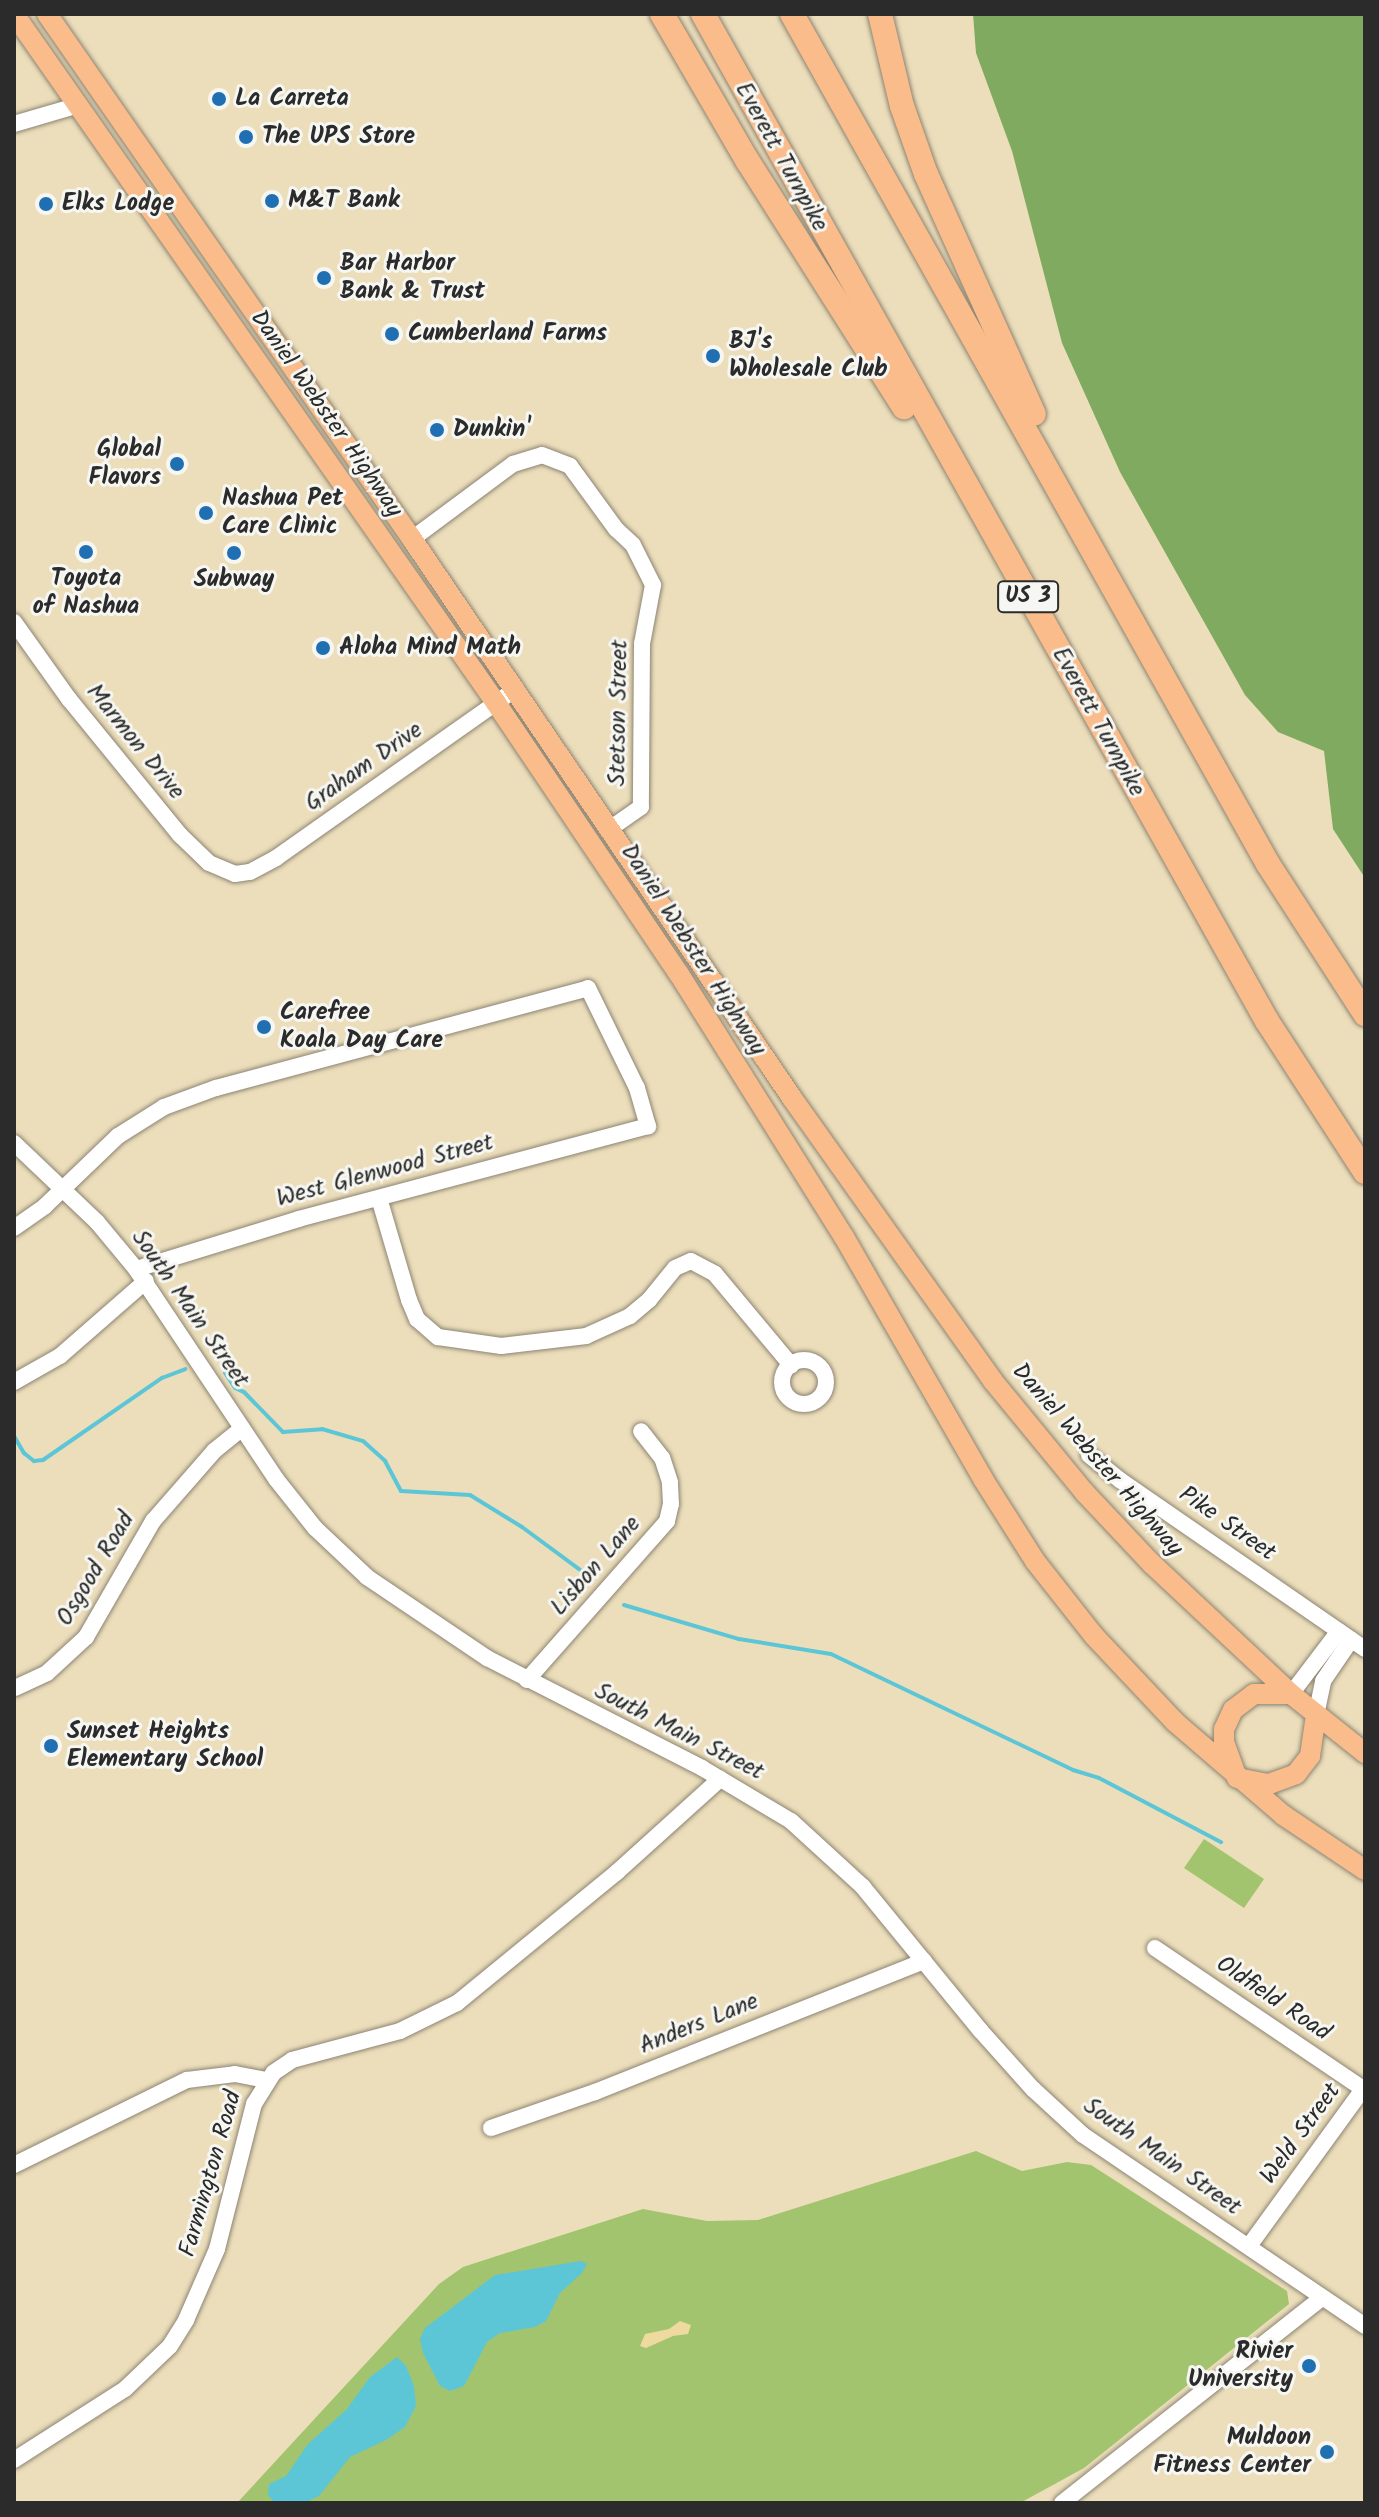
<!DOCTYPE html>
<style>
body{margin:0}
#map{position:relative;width:1379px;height:2517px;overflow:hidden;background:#ecdebb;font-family:Kalam,sans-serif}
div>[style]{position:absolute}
.green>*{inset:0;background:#a2c46e}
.forest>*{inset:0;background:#81aa61}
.sand>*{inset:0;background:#eeda9e}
.water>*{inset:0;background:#5cc6d6}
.stream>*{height:4px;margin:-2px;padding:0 2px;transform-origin:2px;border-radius:2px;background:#5cc6d6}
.roads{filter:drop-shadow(0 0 2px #8c8473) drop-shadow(0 0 2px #8c8473)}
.minor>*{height:16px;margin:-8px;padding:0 8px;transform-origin:8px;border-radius:8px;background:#fff}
.minor>.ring{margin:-8px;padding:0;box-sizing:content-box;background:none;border:16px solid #fff;border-radius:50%}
.major>*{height:20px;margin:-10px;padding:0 10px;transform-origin:10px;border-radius:10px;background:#f9bc8a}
.highway>*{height:24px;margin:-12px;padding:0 12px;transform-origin:12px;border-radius:12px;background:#f9bc8a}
.dots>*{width:22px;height:22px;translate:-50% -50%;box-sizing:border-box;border:4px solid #f6f6f2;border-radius:50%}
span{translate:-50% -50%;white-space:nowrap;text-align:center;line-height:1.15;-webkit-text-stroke:6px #f6f6f2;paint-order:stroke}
.shield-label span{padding:2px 6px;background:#f6f6f2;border:2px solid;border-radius:6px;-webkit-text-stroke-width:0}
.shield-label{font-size:22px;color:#2b2b2b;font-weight:700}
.poi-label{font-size:24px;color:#2b2b2b;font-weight:700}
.left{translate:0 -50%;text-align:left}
.right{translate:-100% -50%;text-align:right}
.street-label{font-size:24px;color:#2b2b2b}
.frame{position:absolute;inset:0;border:16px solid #2b2b2b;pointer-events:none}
</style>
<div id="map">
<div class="green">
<i style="clip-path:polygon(1204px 1839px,1264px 1879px,1244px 1908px,1184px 1868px)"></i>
<i style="clip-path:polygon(976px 2151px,1022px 2171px,1067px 2162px,1091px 2165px,1287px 2291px,1289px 2304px,1084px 2468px,1020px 2503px,237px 2503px,439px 2284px,463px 2267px,643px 2209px,707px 2221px,758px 2220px)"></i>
</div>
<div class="forest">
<i style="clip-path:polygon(973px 14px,1365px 14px,1365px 878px,1333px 829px,1324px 751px,1278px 732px,1245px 695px,1120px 472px,1062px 343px,1012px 151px,976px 53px)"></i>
</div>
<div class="sand">
<i style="clip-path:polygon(680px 2321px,691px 2325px,688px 2334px,673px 2336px,646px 2348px,640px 2346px,645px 2334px,669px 2329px)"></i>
</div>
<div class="water">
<i style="clip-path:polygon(581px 2261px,587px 2264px,582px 2273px,560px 2293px,546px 2321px,535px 2327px,500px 2333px,487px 2342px,464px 2386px,450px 2391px,440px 2386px,423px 2353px,420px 2339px,425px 2328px,495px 2275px)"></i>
<i style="clip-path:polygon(397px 2357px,406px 2366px,414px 2386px,416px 2406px,405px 2427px,386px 2440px,350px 2457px,319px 2496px,304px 2503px,275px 2503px,268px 2495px,269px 2484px,286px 2476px,308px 2444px,347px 2409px,370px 2377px)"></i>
</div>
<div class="stream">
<i style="left:225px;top:1373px;width:18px;rotate:56deg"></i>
<i style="left:235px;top:1388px;width:10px;rotate:24deg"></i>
<i style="left:244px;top:1392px;width:56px;rotate:45.7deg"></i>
<i style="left:283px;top:1432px;width:39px;rotate:-4deg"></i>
<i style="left:322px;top:1429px;width:43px;rotate:16.3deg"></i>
<i style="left:363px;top:1441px;width:30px;rotate:42deg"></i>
<i style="left:385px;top:1461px;width:34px;rotate:62deg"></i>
<i style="left:401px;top:1491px;width:69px;rotate:3.3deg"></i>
<i style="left:470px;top:1495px;width:61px;rotate:31.6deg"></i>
<i style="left:522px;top:1527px;width:81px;rotate:36.4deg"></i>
<i style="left:14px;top:1436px;width:20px;rotate:60deg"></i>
<i style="left:24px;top:1453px;width:13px;rotate:39deg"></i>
<i style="left:34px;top:1461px;width:9px;rotate:-6deg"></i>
<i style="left:43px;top:1460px;width:145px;rotate:-34.6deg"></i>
<i style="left:162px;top:1378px;width:25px;rotate:-21deg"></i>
<i style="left:624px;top:1605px;width:120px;rotate:16.5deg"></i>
<i style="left:739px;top:1639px;width:93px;rotate:9.3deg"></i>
<i style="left:831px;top:1654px;width:268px;rotate:25.6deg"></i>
<i style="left:1073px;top:1770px;width:27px;rotate:17deg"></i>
<i style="left:1099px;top:1778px;width:138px;rotate:27.7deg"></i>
</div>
<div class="roads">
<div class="minor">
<i style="left:14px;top:124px;width:68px;rotate:-16.3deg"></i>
<i style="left:412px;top:539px;width:126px;rotate:-36.6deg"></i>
<i style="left:513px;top:464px;width:30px;rotate:-17deg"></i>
<i style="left:542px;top:455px;width:30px;rotate:21deg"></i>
<i style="left:570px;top:466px;width:78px;rotate:53.9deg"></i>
<i style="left:616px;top:529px;width:23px;rotate:43deg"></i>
<i style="left:633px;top:545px;width:45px;rotate:63.4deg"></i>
<i style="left:653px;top:585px;width:60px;rotate:100.6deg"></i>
<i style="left:642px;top:644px;width:163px;rotate:90.4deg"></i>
<i style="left:641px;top:807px;width:37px;rotate:145deg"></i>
<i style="left:14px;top:622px;width:95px;rotate:54.5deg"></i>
<i style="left:69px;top:699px;width:176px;rotate:50.8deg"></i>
<i style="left:180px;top:835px;width:40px;rotate:44deg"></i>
<i style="left:209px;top:863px;width:28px;rotate:23deg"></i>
<i style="left:235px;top:874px;width:15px;rotate:-8deg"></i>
<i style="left:250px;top:872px;width:30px;rotate:-28deg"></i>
<i style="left:276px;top:858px;width:294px;rotate:-35.2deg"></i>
<i style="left:14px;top:1143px;width:115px;rotate:43.6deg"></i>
<i style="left:97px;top:1222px;width:61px;rotate:50.3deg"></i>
<i style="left:136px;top:1269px;width:252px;rotate:56.3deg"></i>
<i style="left:276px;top:1479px;width:63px;rotate:51.5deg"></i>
<i style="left:315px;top:1528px;width:71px;rotate:43.3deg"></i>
<i style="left:367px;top:1577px;width:145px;rotate:34deg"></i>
<i style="left:487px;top:1658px;width:242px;rotate:27.1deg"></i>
<i style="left:702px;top:1768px;width:104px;rotate:30.8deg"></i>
<i style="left:791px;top:1821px;width:98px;rotate:42.5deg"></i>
<i style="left:863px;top:1887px;width:185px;rotate:50.7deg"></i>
<i style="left:980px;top:2030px;width:79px;rotate:48.1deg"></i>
<i style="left:1033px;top:2089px;width:68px;rotate:42.6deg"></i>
<i style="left:1083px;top:2135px;width:341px;rotate:34.1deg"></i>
<i style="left:379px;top:1198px;width:106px;rotate:73.6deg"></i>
<i style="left:409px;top:1300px;width:21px;rotate:67deg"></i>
<i style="left:417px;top:1319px;width:28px;rotate:41deg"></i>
<i style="left:438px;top:1337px;width:64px;rotate:8.1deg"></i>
<i style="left:501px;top:1346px;width:86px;rotate:-6.7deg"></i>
<i style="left:586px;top:1336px;width:48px;rotate:-24.4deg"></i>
<i style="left:630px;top:1316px;width:25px;rotate:-40deg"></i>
<i style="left:649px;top:1300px;width:41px;rotate:-50.9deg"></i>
<i style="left:675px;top:1268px;width:17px;rotate:-24deg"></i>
<i style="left:691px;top:1261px;width:27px;rotate:28deg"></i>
<i style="left:715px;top:1274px;width:119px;rotate:50.1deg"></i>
<i style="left:14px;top:1228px;width:38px;rotate:-35deg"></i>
<i style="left:45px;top:1206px;width:101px;rotate:-43.8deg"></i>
<i style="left:118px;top:1136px;width:54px;rotate:-32.2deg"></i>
<i style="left:164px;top:1107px;width:55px;rotate:-20.1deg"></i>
<i style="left:216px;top:1088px;width:385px;rotate:-15deg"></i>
<i style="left:588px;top:988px;width:111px;rotate:63.9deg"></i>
<i style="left:637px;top:1088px;width:40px;rotate:74deg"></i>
<i style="left:648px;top:1126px;width:361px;rotate:165.1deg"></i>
<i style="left:299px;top:1219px;width:170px;rotate:162.9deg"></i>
<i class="ring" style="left:782px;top:1360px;width:28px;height:28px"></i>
<i style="left:14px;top:1382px;width:53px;rotate:-29.5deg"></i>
<i style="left:60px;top:1356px;width:114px;rotate:-41.1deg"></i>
<i style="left:1089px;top:1455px;width:40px;rotate:39deg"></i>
<i style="left:1120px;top:1480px;width:298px;rotate:34.6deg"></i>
<i style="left:527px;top:1680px;width:212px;rotate:-48.6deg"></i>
<i style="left:667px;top:1521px;width:17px;rotate:-77deg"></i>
<i style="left:671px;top:1504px;width:22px;rotate:-93deg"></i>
<i style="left:670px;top:1482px;width:25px;rotate:-108deg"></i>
<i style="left:662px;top:1458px;width:34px;rotate:-128deg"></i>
<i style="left:15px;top:1688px;width:35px;rotate:-25deg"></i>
<i style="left:47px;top:1673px;width:53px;rotate:-42.7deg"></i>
<i style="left:86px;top:1637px;width:134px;rotate:-60deg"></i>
<i style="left:153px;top:1521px;width:93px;rotate:-48.9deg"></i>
<i style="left:214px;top:1451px;width:36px;rotate:-39deg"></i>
<i style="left:1291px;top:1694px;width:79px;rotate:-52.7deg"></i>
<i style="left:1316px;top:1715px;width:35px;rotate:-78deg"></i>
<i style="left:1323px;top:1681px;width:50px;rotate:-55.7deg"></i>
<i style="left:1155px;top:1948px;width:254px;rotate:34.1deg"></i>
<i style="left:491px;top:2128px;width:110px;rotate:-19.1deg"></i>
<i style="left:595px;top:2092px;width:354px;rotate:-21.7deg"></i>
<i style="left:14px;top:2165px;width:193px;rotate:-26.2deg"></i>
<i style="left:187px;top:2080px;width:48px;rotate:-7.1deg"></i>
<i style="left:235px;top:2074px;width:31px;rotate:11deg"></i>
<i style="left:1249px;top:2246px;width:194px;rotate:-54deg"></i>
<i style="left:14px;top:2460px;width:132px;rotate:-32.6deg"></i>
<i style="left:125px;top:2389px;width:62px;rotate:-43.7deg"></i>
<i style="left:170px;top:2346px;width:31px;rotate:-58deg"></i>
<i style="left:186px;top:2320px;width:77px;rotate:-66.4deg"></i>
<i style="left:217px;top:2249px;width:150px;rotate:-75.7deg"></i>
<i style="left:254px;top:2104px;width:36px;rotate:-58deg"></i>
<i style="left:273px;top:2073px;width:23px;rotate:-34deg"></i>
<i style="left:292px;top:2060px;width:112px;rotate:-15deg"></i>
<i style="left:400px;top:2031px;width:64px;rotate:-26.2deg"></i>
<i style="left:457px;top:2003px;width:207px;rotate:-39.3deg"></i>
<i style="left:617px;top:1872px;width:139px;rotate:-42.1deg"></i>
<i style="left:1062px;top:2503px;width:331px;rotate:-38.3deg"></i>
</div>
<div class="major">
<i style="left:14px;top:14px;width:841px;rotate:55.02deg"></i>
<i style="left:496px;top:703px;width:327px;rotate:56deg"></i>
<i style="left:679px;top:974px;width:310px;rotate:57.9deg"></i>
<i style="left:844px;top:1237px;width:279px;rotate:60.1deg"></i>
<i style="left:983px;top:1479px;width:97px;rotate:57.6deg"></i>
<i style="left:1035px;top:1561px;width:95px;rotate:51.8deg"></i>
<i style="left:1094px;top:1636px;width:118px;rotate:46.7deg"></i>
<i style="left:1175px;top:1722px;width:143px;rotate:40.7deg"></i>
<i style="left:1283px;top:1815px;width:99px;rotate:33.9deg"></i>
<i style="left:47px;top:14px;width:639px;rotate:55.19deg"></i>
<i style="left:412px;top:539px;width:676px;rotate:55.79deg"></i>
<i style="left:792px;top:1098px;width:347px;rotate:54.6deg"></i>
<i style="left:993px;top:1381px;width:145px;rotate:50.6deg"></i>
<i style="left:1085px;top:1493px;width:98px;rotate:46.7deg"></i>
<i style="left:1152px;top:1564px;width:190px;rotate:43.1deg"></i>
<i style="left:1291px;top:1694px;width:95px;rotate:38.6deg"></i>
<i style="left:1291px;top:1694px;width:37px;rotate:180deg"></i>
<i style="left:1254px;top:1694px;width:26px;rotate:143deg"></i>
<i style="left:1233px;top:1710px;width:21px;rotate:115deg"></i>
<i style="left:1224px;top:1729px;width:13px;rotate:90deg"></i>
<i style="left:1224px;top:1742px;width:38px;rotate:70deg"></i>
<i style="left:1237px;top:1778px;width:33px;rotate:11deg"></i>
<i style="left:1269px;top:1784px;width:29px;rotate:-20deg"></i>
<i style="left:1296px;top:1774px;width:23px;rotate:-52deg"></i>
<i style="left:1310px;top:1756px;width:41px;rotate:-81.7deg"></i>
</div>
<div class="highway">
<i style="left:662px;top:14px;width:169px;rotate:59.8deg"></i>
<i style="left:747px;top:160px;width:293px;rotate:57.6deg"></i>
<i style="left:703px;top:14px;width:1154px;rotate:60.75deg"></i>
<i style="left:1267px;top:1021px;width:180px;rotate:57deg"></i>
<i style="left:792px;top:14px;width:974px;rotate:60.75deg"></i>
<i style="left:1268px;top:864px;width:179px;rotate:57.1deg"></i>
<i style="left:880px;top:14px;width:95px;rotate:76.6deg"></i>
<i style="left:902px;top:106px;width:72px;rotate:70.6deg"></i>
<i style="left:926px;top:174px;width:263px;rotate:65.8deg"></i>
</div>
</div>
<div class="dots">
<i style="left:219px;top:99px;background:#1f6fb2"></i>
<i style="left:246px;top:137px;background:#1f6fb2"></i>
<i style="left:272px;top:201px;background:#1f6fb2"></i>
<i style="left:46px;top:204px;background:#1f6fb2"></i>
<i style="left:324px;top:278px;background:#1f6fb2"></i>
<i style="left:392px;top:334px;background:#1f6fb2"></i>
<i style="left:713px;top:356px;background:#1f6fb2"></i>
<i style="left:437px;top:430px;background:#1f6fb2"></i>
<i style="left:177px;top:464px;background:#1f6fb2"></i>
<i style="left:206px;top:513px;background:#1f6fb2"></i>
<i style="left:86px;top:552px;background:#1f6fb2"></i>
<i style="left:234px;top:553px;background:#1f6fb2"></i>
<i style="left:323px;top:648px;background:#1f6fb2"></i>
<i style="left:264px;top:1027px;background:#1f6fb2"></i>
<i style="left:51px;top:1746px;background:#1f6fb2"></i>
<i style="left:1309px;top:2366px;background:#1f6fb2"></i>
<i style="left:1327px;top:2452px;background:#1f6fb2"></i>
</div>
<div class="shield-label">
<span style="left:1028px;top:597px">US 3</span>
</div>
<div class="poi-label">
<span class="left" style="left:235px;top:99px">La Carreta</span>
<span class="left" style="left:262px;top:137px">The UPS Store</span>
<span class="left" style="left:288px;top:201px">M&amp;T Bank</span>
<span class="left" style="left:62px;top:204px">Elks Lodge</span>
<span class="left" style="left:340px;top:278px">Bar Harbor<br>Bank &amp; Trust</span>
<span class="left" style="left:408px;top:334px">Cumberland Farms</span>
<span class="left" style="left:729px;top:356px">BJ's<br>Wholesale Club</span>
<span class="left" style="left:453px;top:430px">Dunkin'</span>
<span class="right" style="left:161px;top:464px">Global<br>Flavors</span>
<span class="left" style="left:222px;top:513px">Nashua Pet<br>Care Clinic</span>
<span style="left:86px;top:593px">Toyota<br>of Nashua</span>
<span style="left:234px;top:580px">Subway</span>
<span class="left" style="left:339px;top:648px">Aloha Mind Math</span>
<span class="left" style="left:280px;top:1027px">Carefree<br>Koala Day Care</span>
<span class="left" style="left:67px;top:1746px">Sunset Heights<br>Elementary School</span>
<span class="right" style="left:1293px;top:2366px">Rivier<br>University</span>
<span class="right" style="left:1311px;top:2452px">Muldoon<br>Fitness Center</span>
</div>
<div class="street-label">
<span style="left:781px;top:157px;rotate:61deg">Everett Turnpike</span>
<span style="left:326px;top:414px;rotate:55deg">Daniel Webster Highway</span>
<span style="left:619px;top:713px;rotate:-89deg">Stetson Street</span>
<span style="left:1098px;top:722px;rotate:61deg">Everett Turnpike</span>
<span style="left:135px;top:742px;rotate:51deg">Marmon Drive</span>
<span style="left:364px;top:767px;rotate:-35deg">Graham Drive</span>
<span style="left:693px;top:950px;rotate:57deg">Daniel Webster Highway</span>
<span style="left:385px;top:1171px;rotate:-15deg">West Glenwood Street</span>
<span style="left:190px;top:1309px;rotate:55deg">South Main Street</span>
<span style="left:1097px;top:1460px;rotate:49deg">Daniel Webster Highway</span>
<span style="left:1227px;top:1524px;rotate:35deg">Pike Street</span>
<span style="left:596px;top:1566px;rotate:-49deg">Lisbon Lane</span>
<span style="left:96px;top:1569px;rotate:-59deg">Osgood Road</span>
<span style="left:679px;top:1732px;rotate:27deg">South Main Street</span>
<span style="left:1273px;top:1999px;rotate:34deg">Oldfield Road</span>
<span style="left:699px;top:2024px;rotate:-22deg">Anders Lane</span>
<span style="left:1301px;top:2134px;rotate:-54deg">Weld Street</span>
<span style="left:1162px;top:2157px;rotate:35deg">South Main Street</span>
<span style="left:211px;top:2174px;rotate:-74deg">Farmington Road</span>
</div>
<div class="frame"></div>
</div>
